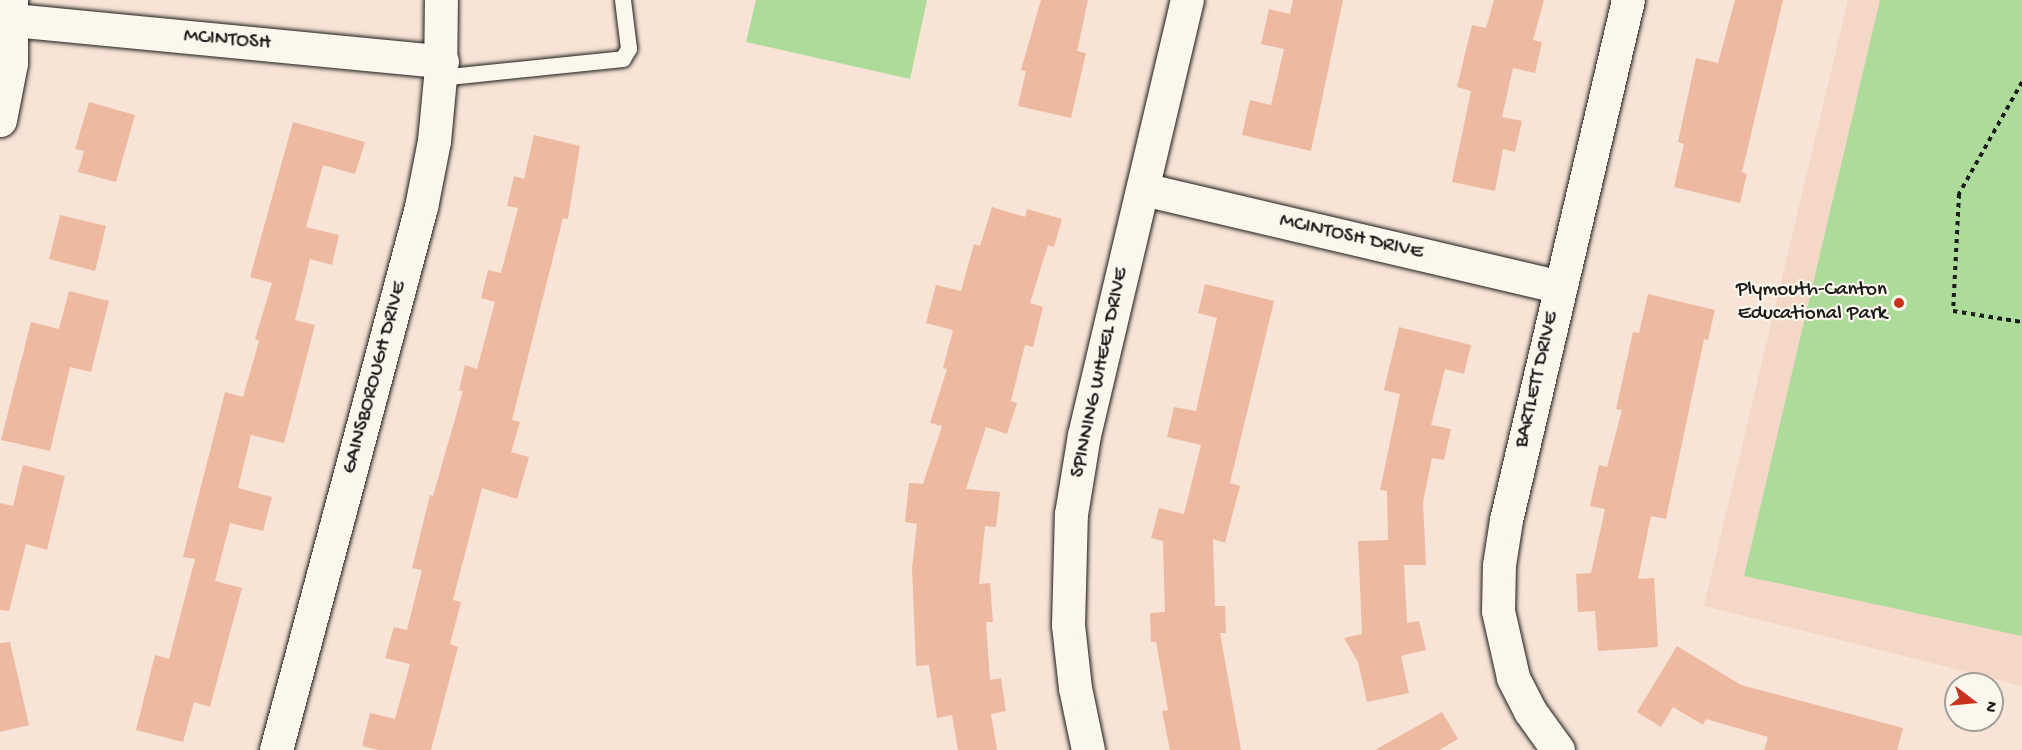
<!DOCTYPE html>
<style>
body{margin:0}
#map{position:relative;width:2022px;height:750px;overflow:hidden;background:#f7e4d6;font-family:"Gochi Hand",sans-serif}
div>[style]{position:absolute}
.built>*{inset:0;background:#f4d7c6}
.green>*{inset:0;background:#addb9a}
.building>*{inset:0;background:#eeb9a1}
.path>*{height:4px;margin-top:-2px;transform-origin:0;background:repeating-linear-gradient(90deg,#1c1c1c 0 4.5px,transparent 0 9px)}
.roads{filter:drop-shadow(0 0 2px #1c1c1c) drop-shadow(0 0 2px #1c1c1c)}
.lane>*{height:16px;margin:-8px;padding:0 8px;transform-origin:8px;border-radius:8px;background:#fbf7ec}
.street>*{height:33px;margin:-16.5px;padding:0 16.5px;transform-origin:16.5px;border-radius:16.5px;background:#fbf7ec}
.dots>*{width:16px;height:16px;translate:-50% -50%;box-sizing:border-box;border:3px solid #fbf7ec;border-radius:50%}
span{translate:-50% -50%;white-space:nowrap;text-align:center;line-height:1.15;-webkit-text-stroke:4.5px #fbf7ec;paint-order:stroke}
.street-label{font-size:21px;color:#1c1c1c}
.poi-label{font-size:21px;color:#1c1c1c}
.right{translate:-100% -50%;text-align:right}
.north{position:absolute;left:1944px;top:672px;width:60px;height:60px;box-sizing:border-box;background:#fbf7ec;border:2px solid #a29f99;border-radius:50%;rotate:106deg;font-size:16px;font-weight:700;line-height:24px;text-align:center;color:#1c1c1c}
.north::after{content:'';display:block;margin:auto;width:21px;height:27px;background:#c8321e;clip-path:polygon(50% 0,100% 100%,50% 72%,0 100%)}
</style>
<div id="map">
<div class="built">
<i style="clip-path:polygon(1848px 0,2022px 0,2022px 686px,1704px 606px)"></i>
</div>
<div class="green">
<i style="clip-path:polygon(756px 0,927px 0,910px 79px,746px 42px)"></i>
<i style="clip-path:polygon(1880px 0,2022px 0,2022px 636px,1744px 576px)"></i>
</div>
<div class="building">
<i style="clip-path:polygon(1041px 0,1088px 0,1077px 51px,1086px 53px,1071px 118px,1018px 106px,1026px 71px,1021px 70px)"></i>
<i style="clip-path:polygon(1293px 0,1343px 0,1311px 151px,1242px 135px,1250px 100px,1271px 105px,1284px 49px,1261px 44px,1269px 9px,1290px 14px)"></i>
<i style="clip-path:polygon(1494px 0,1544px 0,1533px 40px,1542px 42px,1535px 73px,1513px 68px,1502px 117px,1522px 121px,1515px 152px,1503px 149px,1495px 191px,1452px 182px,1471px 91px,1457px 87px,1472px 25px,1486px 28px)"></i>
<i style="clip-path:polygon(1735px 0,1783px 0,1742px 172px,1747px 174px,1740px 203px,1674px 187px,1684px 144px,1678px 142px,1696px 58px,1718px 63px)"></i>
<i style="clip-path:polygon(89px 102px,135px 115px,116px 182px,78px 172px,84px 151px,75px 149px)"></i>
<i style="clip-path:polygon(293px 122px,365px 142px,355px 174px,323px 165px,306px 227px,339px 235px,332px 265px,310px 259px,295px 320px,315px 325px,284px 443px,251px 435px,238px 488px,272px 497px,263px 531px,230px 523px,215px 581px,242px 588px,210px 707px,194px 702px,183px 742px,136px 730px,155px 655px,169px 659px,195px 559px,183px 557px,225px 392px,243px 397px,259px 341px,255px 339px,272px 283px,250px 277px)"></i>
<i style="clip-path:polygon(534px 135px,580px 146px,568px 219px,563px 218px,512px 420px,520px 422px,511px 452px,529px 457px,517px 499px,482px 488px,453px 600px,461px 602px,450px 644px,458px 647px,431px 750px,378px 750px,362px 746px,370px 713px,395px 719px,410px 664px,385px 658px,394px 627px,407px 630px,422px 570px,412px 568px,430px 495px,433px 496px,463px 391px,459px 390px,465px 365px,477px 369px,495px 302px,481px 298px,488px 270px,501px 273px,518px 208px,507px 206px,514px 176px,524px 179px)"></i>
<i style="clip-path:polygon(992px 207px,1025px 217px,1027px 209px,1062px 219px,1054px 247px,1048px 245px,1030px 303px,1043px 307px,1033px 347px,1025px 345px,1011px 401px,1017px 403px,1007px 434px,986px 427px,966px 489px,1000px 492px,996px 527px,985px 526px,979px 584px,990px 583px,993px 622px,986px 622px,990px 680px,1001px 678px,1006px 711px,991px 714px,997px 750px,958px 750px,952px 715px,937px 718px,929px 665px,916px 666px,912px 568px,917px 524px,905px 522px,909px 483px,923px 484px,942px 426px,930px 423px,947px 369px,943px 368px,953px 330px,926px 323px,936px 285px,961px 291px,974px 244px,980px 246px)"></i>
<i style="clip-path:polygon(60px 215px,106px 226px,95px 271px,49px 259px)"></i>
<i style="clip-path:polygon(1205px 284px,1274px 301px,1230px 483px,1240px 486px,1225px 543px,1213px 539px,1215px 606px,1225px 606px,1226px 633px,1220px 633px,1241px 750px,1170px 750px,1162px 711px,1168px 710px,1156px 642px,1151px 642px,1150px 613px,1165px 612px,1163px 541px,1151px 538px,1159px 508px,1184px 514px,1201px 445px,1167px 437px,1174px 407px,1196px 411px,1217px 318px,1198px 313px)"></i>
<i style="clip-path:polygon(69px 291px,109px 301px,91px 372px,70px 367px,50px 451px,1px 440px,31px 322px,59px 329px)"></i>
<i style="clip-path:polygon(1648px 294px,1715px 310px,1708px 340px,1704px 339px,1666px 519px,1651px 516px,1638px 579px,1654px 578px,1658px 647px,1598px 651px,1595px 611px,1578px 612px,1576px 574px,1591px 573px,1605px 509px,1590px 506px,1599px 465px,1607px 467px,1622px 410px,1616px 409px,1633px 332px,1639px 333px)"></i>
<i style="clip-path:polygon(1399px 327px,1471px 345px,1464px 374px,1445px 369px,1431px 425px,1451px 429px,1444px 460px,1432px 458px,1423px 502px,1426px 565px,1404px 565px,1407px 623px,1419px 621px,1426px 650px,1401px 656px,1409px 693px,1367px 702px,1358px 662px,1344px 638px,1362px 634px,1358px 541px,1388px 540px,1387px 491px,1380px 490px,1400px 394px,1384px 390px)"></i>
<i style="clip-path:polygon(23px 465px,65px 476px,47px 550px,26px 544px,9px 611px,0 610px,0 503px,13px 506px)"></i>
<i style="clip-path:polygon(10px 642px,29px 725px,0 732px,0 643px)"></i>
<i style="clip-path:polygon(1677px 646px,1741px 685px,1903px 728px,1897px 750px,1764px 750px,1768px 737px,1706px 719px,1703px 725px,1673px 707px,1661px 727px,1637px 712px)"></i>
<i style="clip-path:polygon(1442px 712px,1458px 739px,1439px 750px,1375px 750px)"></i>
</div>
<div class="path">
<i style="left:2022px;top:82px;width:129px;rotate:119.4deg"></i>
<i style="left:1959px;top:194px;width:117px;rotate:92.9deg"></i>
<i style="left:1953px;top:311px;width:70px;rotate:9.1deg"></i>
</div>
<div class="roads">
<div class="lane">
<i style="left:440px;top:78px;width:184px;rotate:-5.9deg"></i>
<i style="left:623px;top:59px;width:12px;rotate:-59deg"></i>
<i style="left:629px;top:49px;width:49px;rotate:-97deg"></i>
</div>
<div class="street">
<i style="left:13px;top:20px;width:431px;rotate:5.5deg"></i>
<i style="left:0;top:120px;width:58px;rotate:-79.1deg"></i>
<i style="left:11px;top:63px;width:63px;rotate:-90deg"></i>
<i style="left:1143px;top:189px;width:428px;rotate:13.2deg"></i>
<i style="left:276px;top:750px;width:562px;rotate:-75.05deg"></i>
<i style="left:421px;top:207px;width:67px;rotate:-78.9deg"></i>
<i style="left:434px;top:141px;width:63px;rotate:-84.6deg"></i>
<i style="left:440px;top:78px;width:78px;rotate:-89.3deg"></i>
<i style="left:1088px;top:750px;width:63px;rotate:-101.8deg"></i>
<i style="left:1075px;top:688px;width:63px;rotate:-96.3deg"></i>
<i style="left:1068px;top:625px;width:111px;rotate:-88.5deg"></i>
<i style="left:1071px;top:514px;width:80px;rotate:-80.7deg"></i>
<i style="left:1084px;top:435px;width:447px;rotate:-76.7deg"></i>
<i style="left:1558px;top:750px;width:48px;rotate:-125.7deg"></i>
<i style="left:1530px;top:711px;width:38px;rotate:-117deg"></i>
<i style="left:1513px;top:677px;width:68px;rotate:-102.8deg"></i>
<i style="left:1498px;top:611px;width:46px;rotate:-88.8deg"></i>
<i style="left:1499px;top:565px;width:46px;rotate:-81.2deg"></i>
<i style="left:1506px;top:520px;width:534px;rotate:-76.8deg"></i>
</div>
</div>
<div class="dots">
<i style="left:1899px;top:303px;background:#c8321e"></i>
</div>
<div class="street-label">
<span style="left:227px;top:41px;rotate:5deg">MCINTOSH</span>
<span style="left:1351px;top:238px;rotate:13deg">MCINTOSH DRIVE</span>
<span style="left:1101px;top:373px;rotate:-78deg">SPINNING WHEEL DRIVE</span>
<span style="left:376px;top:378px;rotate:-75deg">GAINSBOROUGH DRIVE</span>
<span style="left:1538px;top:380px;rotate:-77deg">BARTLETT DRIVE</span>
</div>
<div class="poi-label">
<span class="right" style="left:1887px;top:303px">Plymouth-Canton<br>Educational Park</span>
</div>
<div class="north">N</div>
</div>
